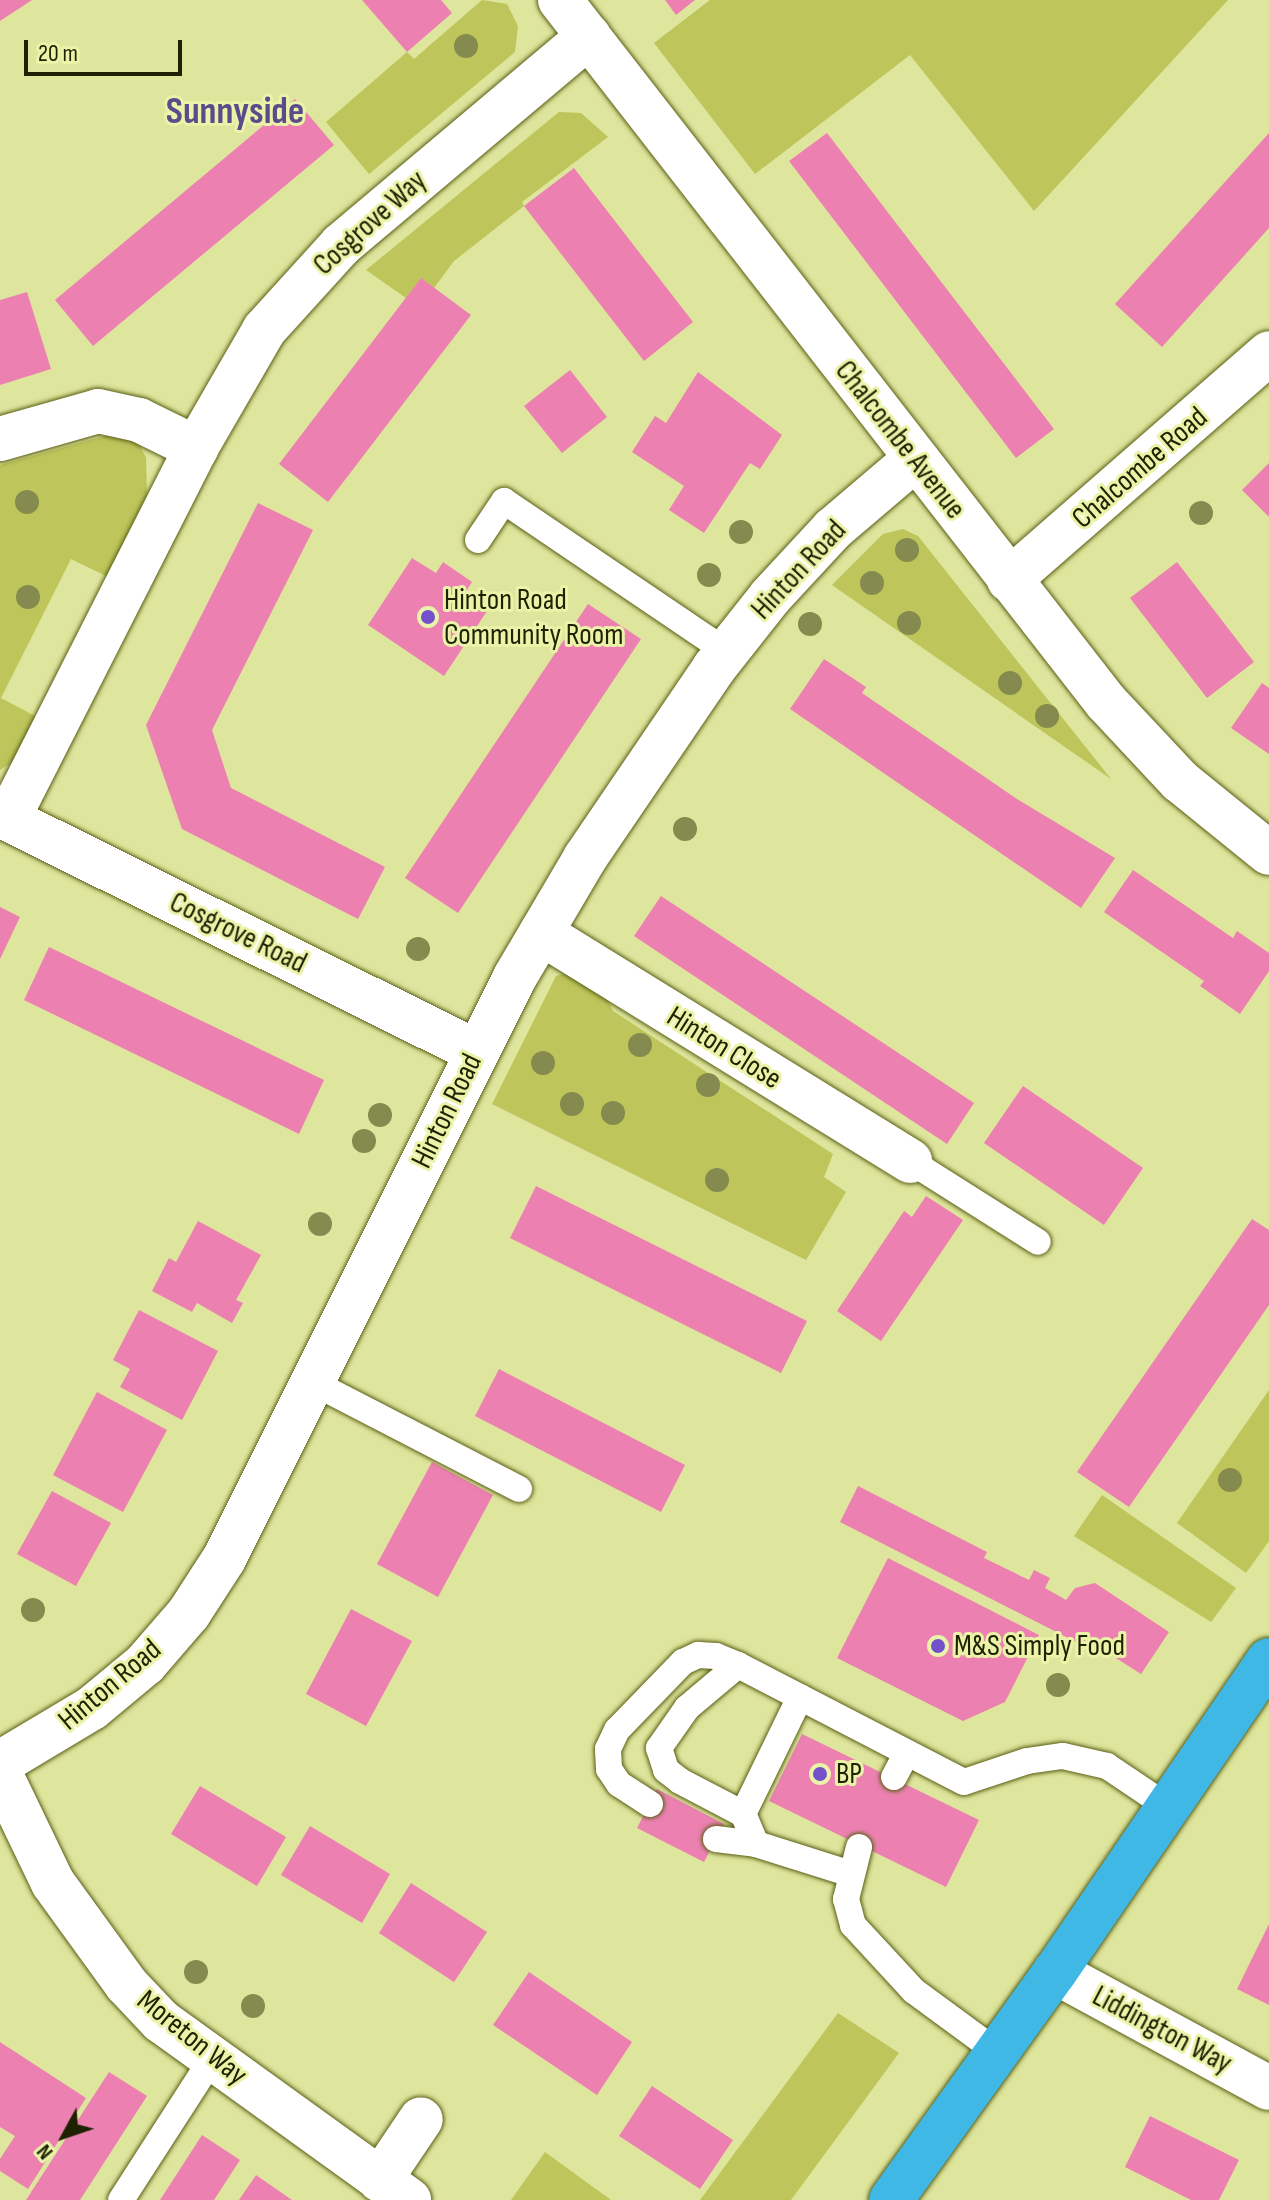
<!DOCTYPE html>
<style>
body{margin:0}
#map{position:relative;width:1269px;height:2200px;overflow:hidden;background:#dee59c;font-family:"Sofia Sans Condensed",sans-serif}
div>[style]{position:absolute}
.green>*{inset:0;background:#bdc55b}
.building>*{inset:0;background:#ec81b1}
.roads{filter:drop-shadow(0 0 2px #5a5f14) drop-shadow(0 0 2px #5a5f14)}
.service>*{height:26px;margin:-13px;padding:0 13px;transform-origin:13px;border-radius:13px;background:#fff}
.minor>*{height:44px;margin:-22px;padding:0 22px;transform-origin:22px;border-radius:22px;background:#fff}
.trunk>*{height:44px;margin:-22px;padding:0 22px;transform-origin:22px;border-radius:22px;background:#3fb8e6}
.trees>*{width:24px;height:24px;margin:-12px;border-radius:50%;background:#858a4e}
.dots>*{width:22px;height:22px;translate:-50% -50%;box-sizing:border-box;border:4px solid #ebf3a9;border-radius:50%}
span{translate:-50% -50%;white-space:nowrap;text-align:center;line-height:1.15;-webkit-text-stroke:6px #ebf3a9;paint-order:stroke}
.street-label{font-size:30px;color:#1f2103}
.poi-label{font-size:30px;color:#1f2103}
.left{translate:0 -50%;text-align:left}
.district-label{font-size:38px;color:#5a4b8a;font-weight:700}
.north{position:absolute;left:24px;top:2096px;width:80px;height:80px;-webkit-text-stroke:6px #ebf3a9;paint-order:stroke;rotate:230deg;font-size:22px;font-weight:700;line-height:32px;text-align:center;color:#1f2103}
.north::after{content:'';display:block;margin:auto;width:28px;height:36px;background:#1f2103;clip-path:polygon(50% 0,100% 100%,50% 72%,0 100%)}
.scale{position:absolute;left:24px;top:40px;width:158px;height:36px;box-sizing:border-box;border:4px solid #1f2103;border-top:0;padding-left:10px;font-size:24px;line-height:28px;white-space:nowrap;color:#1f2103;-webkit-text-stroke:6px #ebf3a9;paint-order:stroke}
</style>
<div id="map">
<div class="green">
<i style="clip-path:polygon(482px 0,507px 4px,518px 26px,515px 52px,369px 174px,326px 122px,407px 52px,414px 59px)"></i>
<i style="clip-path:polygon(710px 0,1228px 0,1034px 211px,910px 55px,755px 174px,654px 43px)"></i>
<i style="clip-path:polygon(559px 112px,581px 113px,608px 137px,522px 202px,524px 206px,454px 261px,434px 288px,421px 278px,406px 298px,366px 270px)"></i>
<i style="clip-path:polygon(112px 434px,138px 443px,146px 457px,147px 495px,108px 577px,71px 559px,1px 698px,37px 717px,11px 763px,0 770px,0 465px)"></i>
<i style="clip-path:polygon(903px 529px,918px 536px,1111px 779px,832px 585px,883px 534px)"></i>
<i style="clip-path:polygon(571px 972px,600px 983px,613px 1011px,833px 1154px,824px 1177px,846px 1192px,806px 1260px,492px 1104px,556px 976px)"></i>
<i style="clip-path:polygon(1269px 1390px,1269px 1541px,1246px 1573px,1177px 1523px)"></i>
<i style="clip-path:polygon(1102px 1495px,1236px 1588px,1211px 1622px,1074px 1536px)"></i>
<i style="clip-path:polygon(838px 2013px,899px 2053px,791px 2200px,700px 2200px)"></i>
<i style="clip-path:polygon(545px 2152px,611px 2200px,511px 2200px)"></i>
</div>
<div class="building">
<i style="clip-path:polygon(0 0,32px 0,0 21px)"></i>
<i style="clip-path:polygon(362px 0,441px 0,452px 13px,407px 52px)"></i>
<i style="clip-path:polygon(665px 0,695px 0,676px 15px)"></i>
<i style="clip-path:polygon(295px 99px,334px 145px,93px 346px,55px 300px)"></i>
<i style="clip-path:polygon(827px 133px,1054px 429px,1016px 458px,789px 161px)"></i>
<i style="clip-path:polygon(1269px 133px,1269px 228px,1162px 347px,1115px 304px)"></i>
<i style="clip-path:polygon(574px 168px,693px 322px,644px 361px,524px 206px)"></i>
<i style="clip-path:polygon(421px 278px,471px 315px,328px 502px,279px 464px)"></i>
<i style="clip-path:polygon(27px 292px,51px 369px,0 385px,0 300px)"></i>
<i style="clip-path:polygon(570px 370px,607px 417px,562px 453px,524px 406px)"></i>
<i style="clip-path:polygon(698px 372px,782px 435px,760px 469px,750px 463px,704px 533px,669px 510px,684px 486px,632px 452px,655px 416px,666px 423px)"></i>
<i style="clip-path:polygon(1269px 463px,1269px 517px,1242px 490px)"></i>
<i style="clip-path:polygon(258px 503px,313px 530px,212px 730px,231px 788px,385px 867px,358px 919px,182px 829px,146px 725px)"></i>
<i style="clip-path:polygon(412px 558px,436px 573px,443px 562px,472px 582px,465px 593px,489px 608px,444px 676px,368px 625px)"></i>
<i style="clip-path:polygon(1177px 562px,1254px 662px,1207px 698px,1130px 598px)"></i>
<i style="clip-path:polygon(588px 604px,641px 639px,458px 913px,405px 878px)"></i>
<i style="clip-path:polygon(824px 659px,866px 687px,862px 693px,1017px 799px,1115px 858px,1081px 908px,790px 709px)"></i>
<i style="clip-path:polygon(1262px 683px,1269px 688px,1269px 754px,1231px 728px)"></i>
<i style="clip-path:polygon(1133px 870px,1233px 938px,1237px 931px,1269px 953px,1269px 971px,1240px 1014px,1200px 986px,1204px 981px,1104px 912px)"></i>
<i style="clip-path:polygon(661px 896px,974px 1103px,947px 1144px,634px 936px)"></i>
<i style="clip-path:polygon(0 907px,20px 917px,0 959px)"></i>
<i style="clip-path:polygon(49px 947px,324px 1080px,299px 1134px,24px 1000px)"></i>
<i style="clip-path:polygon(1023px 1086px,1143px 1168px,1104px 1225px,984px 1143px)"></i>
<i style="clip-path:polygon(536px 1186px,807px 1321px,781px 1373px,510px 1238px)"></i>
<i style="clip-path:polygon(926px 1196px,963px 1220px,881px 1341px,837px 1311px,904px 1211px,912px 1217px)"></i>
<i style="clip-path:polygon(1252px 1219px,1269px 1230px,1269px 1305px,1129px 1507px,1077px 1472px)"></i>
<i style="clip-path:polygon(198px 1221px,261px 1255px,236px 1300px,243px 1303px,232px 1323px,197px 1303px,192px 1312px,152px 1291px,169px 1258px,176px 1262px)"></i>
<i style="clip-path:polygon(139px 1310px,218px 1351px,182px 1420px,120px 1387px,130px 1369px,113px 1360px)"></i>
<i style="clip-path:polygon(499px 1369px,685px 1465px,661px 1512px,475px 1416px)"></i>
<i style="clip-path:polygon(97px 1392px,167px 1430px,123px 1512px,53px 1475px)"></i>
<i style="clip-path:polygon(432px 1462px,493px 1495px,438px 1597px,377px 1564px)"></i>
<i style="clip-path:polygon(858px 1486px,987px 1552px,984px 1558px,1029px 1580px,1034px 1570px,1050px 1578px,1045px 1588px,1066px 1600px,1075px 1588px,1095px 1583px,1169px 1632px,1141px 1674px,1086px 1639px,1082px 1645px,840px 1522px)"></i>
<i style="clip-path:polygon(52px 1491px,111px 1523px,76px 1586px,17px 1554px)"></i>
<i style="clip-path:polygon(888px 1558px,1039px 1635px,1005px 1702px,963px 1721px,837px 1658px)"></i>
<i style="clip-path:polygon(351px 1609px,412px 1641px,366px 1726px,306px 1694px)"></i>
<i style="clip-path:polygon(802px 1734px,979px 1820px,946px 1887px,769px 1801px)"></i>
<i style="clip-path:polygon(200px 1786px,286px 1837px,257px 1886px,171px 1834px)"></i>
<i style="clip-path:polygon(657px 1789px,724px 1824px,704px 1862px,637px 1828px)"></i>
<i style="clip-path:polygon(310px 1826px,390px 1874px,362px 1923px,281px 1875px)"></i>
<i style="clip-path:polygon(411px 1883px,487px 1932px,454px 1982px,379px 1933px)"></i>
<i style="clip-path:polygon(1269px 1924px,1269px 2005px,1237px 1989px)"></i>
<i style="clip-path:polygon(529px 1972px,632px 2042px,597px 2095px,493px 2025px)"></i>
<i style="clip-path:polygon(0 2042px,86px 2098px,28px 2189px,0 2171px,0 2159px,15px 2136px,0 2127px)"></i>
<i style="clip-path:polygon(109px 2072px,147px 2096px,80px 2200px,26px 2200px)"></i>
<i style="clip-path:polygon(652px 2086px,733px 2140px,700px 2189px,619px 2136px)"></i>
<i style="clip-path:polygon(1150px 2116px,1239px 2160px,1219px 2200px,1191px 2200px,1125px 2167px)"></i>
<i style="clip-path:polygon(202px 2135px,240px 2160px,214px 2200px,160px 2200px)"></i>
<i style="clip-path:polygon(256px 2175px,292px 2200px,239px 2200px)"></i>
</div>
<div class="roads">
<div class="service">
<i style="left:478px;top:540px;width:47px;rotate:-56.3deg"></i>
<i style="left:504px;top:501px;width:269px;rotate:34.1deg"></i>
<i style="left:910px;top:1161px;width:151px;rotate:32.3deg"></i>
<i style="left:312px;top:1382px;width:233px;rotate:27.3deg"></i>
<i style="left:738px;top:1665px;width:67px;rotate:139.9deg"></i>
<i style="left:687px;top:1708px;width:49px;rotate:125deg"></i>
<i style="left:659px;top:1748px;width:23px;rotate:72deg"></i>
<i style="left:666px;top:1770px;width:18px;rotate:38deg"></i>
<i style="left:680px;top:1781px;width:71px;rotate:27.6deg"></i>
<i style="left:894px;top:1777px;width:27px;rotate:-62deg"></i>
<i style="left:650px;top:1804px;width:37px;rotate:-147deg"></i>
<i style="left:619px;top:1784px;width:18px;rotate:-124deg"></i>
<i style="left:609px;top:1769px;width:20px;rotate:-93deg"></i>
<i style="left:608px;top:1749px;width:21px;rotate:-65deg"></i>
<i style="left:617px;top:1730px;width:95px;rotate:-45.9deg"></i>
<i style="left:683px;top:1662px;width:17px;rotate:-25deg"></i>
<i style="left:698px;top:1655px;width:18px;rotate:3deg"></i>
<i style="left:716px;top:1656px;width:24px;rotate:22deg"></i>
<i style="left:738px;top:1665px;width:254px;rotate:27.4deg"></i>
<i style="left:964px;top:1782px;width:66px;rotate:-18.4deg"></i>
<i style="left:1027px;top:1761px;width:36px;rotate:-8deg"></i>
<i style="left:1063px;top:1756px;width:45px;rotate:12.8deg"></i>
<i style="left:1107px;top:1766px;width:73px;rotate:33.9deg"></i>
<i style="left:716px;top:1839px;width:40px;rotate:7.1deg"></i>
<i style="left:756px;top:1844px;width:96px;rotate:17.5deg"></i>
<i style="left:756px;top:1844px;width:33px;rotate:-113deg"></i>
<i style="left:743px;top:1814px;width:130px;rotate:-64deg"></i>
<i style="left:859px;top:1847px;width:54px;rotate:104deg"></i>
<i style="left:846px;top:1899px;width:27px;rotate:75deg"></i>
<i style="left:853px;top:1925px;width:90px;rotate:47.3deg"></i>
<i style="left:914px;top:1991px;width:103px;rotate:36.3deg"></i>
<i style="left:121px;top:2200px;width:168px;rotate:-57.2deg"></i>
</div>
<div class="minor">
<i style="left:560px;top:0;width:889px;rotate:52.13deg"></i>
<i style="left:1106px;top:702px;width:108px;rotate:46.9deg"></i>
<i style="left:1180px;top:781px;width:114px;rotate:39deg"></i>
<i style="left:0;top:439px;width:102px;rotate:-15.9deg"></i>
<i style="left:98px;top:411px;width:42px;rotate:12.4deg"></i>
<i style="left:139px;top:420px;width:64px;rotate:26.2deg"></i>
<i style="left:1009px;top:580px;width:345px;rotate:-41.1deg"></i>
<i style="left:0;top:815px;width:533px;rotate:26.42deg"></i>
<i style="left:8px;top:819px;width:416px;rotate:-63.1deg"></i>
<i style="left:196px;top:448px;width:136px;rotate:-60deg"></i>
<i style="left:264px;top:330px;width:115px;rotate:-47.8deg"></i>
<i style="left:341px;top:245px;width:324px;rotate:-40.1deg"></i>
<i style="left:541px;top:933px;width:434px;rotate:31.7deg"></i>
<i style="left:0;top:1763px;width:107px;rotate:-30.9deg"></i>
<i style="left:92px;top:1708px;width:69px;rotate:-39.7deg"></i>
<i style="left:145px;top:1664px;width:67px;rotate:-49.2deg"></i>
<i style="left:189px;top:1613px;width:64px;rotate:-57.1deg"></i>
<i style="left:224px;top:1559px;width:651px;rotate:-63.43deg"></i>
<i style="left:515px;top:977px;width:138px;rotate:-59.5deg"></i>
<i style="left:585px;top:858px;width:230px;rotate:-55.8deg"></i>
<i style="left:714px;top:668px;width:90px;rotate:-51.7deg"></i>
<i style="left:770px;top:597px;width:93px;rotate:-47.2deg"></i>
<i style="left:833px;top:529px;width:106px;rotate:-40.4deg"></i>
<i style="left:0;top:1773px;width:122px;rotate:64.3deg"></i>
<i style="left:53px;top:1883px;width:125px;rotate:54.1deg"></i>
<i style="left:126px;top:1984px;width:51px;rotate:46.6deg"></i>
<i style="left:161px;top:2021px;width:306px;rotate:35.8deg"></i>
<i style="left:1055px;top:1972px;width:243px;rotate:28.5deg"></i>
<i style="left:380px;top:2180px;width:73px;rotate:-56.1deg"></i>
</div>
<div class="trunk">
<i style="left:891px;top:2200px;width:281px;rotate:-54.3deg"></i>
<i style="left:1055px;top:1972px;width:378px;rotate:-55.6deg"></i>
</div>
</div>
<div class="trees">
<i style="left:466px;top:46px"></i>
<i style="left:27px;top:502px"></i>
<i style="left:1201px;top:513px"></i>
<i style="left:741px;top:532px"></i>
<i style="left:907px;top:550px"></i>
<i style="left:709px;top:575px"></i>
<i style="left:872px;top:583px"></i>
<i style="left:28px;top:597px"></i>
<i style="left:909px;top:623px"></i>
<i style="left:810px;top:624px"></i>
<i style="left:1010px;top:683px"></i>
<i style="left:1047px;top:716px"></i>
<i style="left:685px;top:829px"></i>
<i style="left:418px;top:949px"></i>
<i style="left:640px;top:1045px"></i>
<i style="left:543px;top:1063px"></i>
<i style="left:708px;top:1085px"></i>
<i style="left:572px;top:1104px"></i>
<i style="left:613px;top:1113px"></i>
<i style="left:380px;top:1115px"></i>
<i style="left:364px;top:1141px"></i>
<i style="left:717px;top:1180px"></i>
<i style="left:320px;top:1224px"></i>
<i style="left:1230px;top:1480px"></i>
<i style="left:33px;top:1610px"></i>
<i style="left:1058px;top:1685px"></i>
<i style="left:196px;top:1972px"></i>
<i style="left:253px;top:2006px"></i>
</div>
<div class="dots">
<i style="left:428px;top:617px;background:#7451ca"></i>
<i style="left:938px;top:1646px;background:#7451ca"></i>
<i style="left:820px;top:1774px;background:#7451ca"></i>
</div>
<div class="street-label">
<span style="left:370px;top:223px;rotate:-42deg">Cosgrove Way</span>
<span style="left:900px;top:440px;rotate:52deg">Chalcombe Avenue</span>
<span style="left:1140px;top:468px;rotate:-41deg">Chalcombe Road</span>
<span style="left:799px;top:570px;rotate:-47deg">Hinton Road</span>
<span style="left:238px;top:933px;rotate:26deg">Cosgrove Road</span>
<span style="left:724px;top:1048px;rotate:32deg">Hinton Close</span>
<span style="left:447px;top:1111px;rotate:-64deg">Hinton Road</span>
<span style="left:110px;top:1685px;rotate:-40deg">Hinton Road</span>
<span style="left:1162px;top:2030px;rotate:28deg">Liddington Way</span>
<span style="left:192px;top:2038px;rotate:39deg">Moreton Way</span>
</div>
<div class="poi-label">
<span class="left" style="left:444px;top:617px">Hinton Road<br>Community Room</span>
<span class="left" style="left:954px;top:1646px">M&amp;S Simply Food</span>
<span class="left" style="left:836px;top:1774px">BP</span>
</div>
<div class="district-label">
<span style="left:235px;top:112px">Sunnyside</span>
</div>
<div class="north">N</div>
<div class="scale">20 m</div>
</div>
